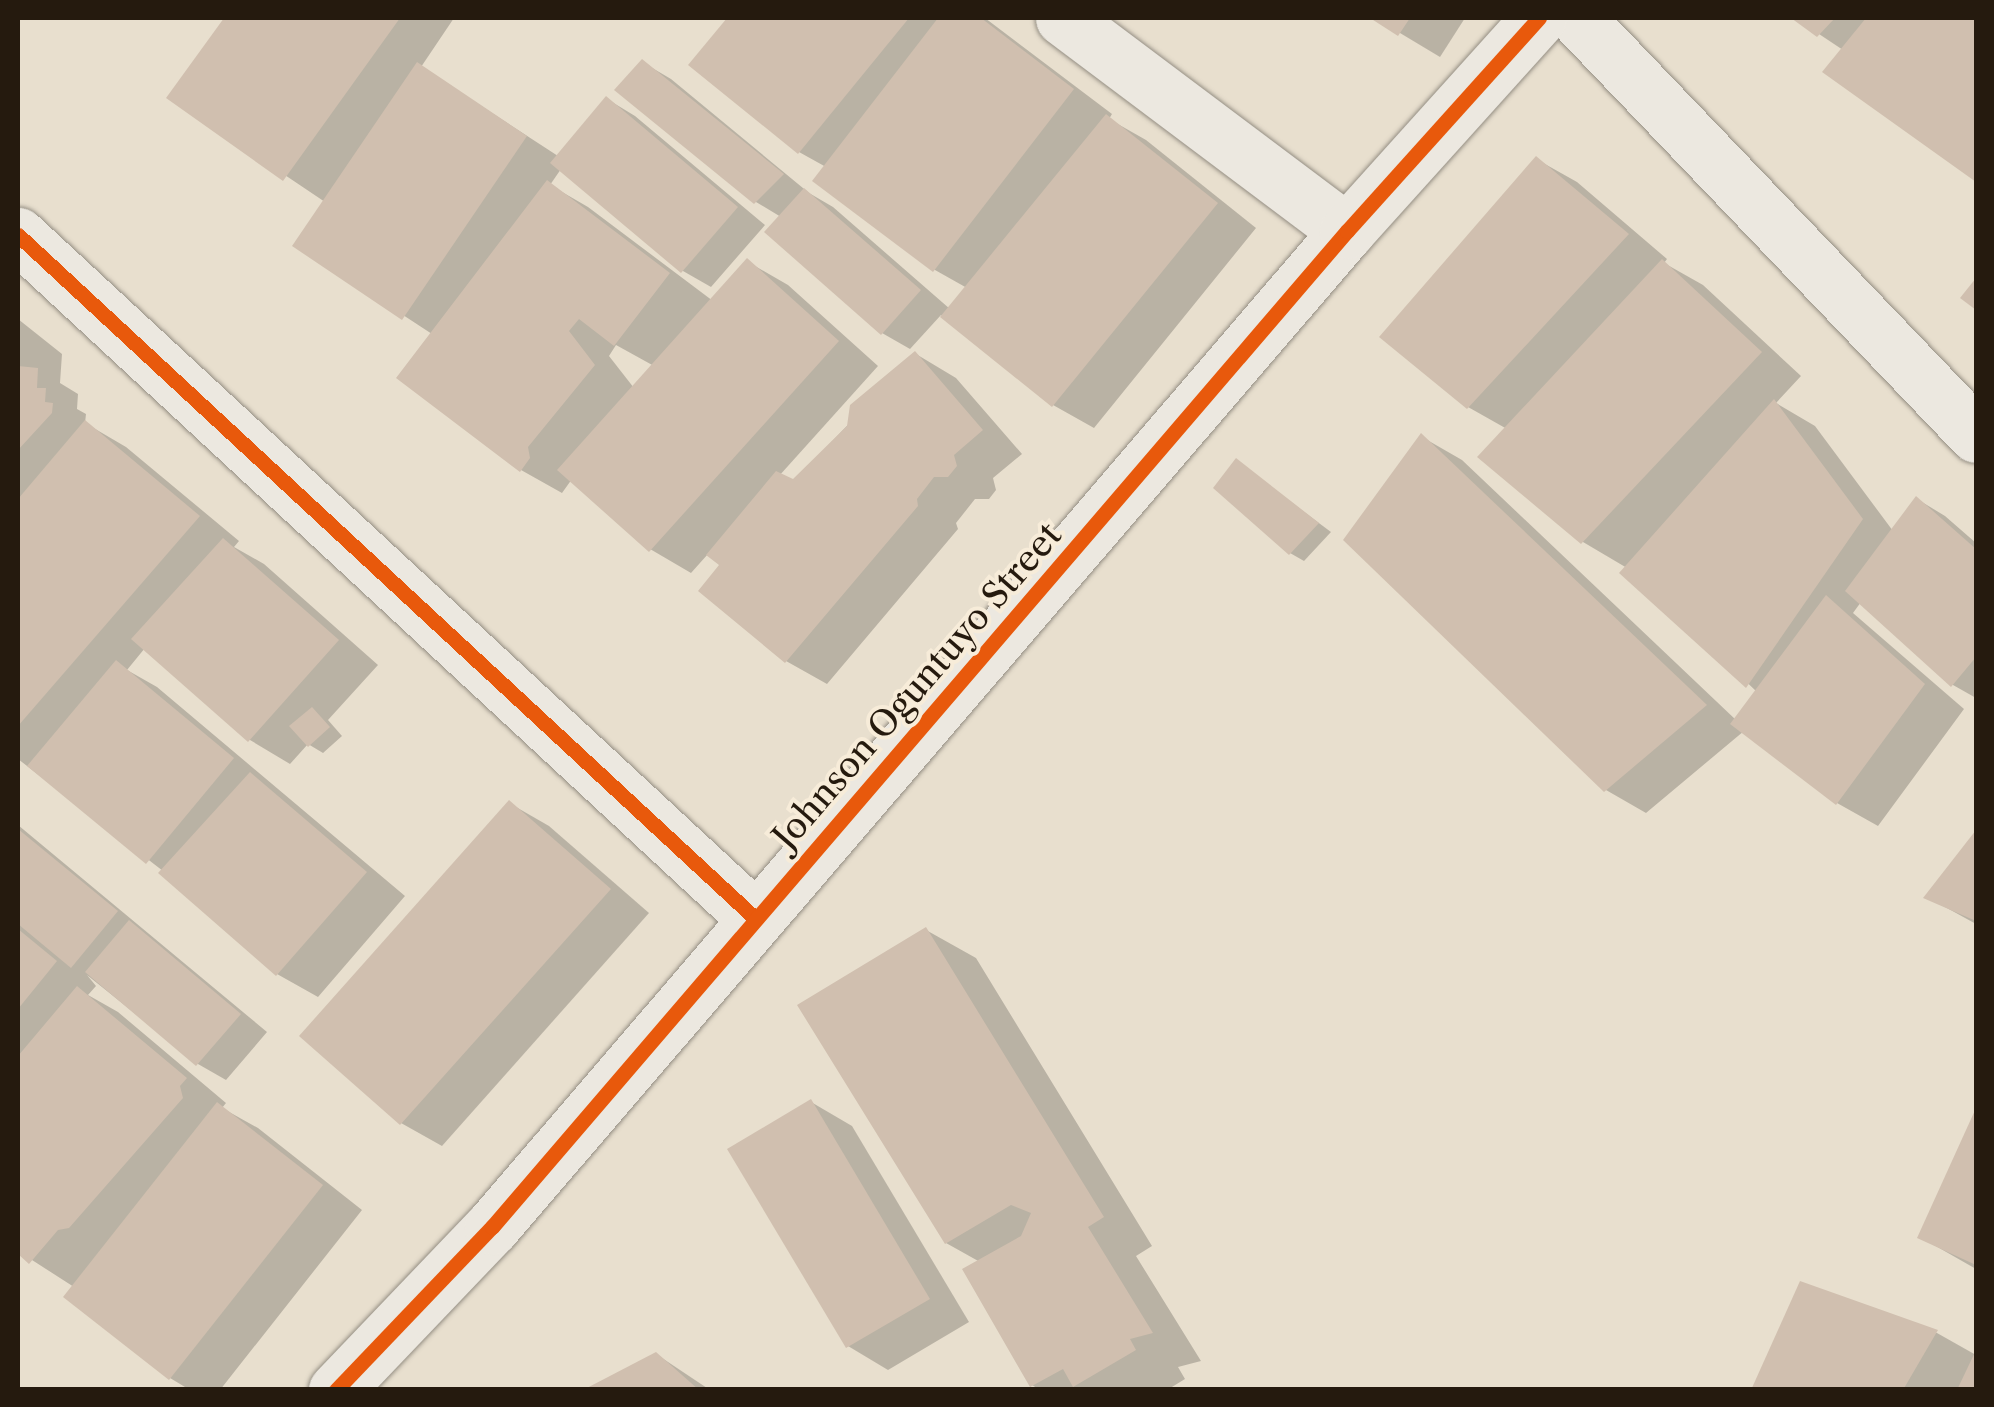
<!DOCTYPE html>
<style>
body{margin:0}
#map{position:relative;width:1994px;height:1407px;overflow:hidden;background:#e8dfce;font-family:"Libre Caslon Text",serif}
div>[style]{position:absolute}
.shadow>*{inset:0;background:#0003}
.building>*{inset:0;background:#d0bfaf}
.roads{filter:drop-shadow(0 0 2px #948e83) drop-shadow(0 0 2px #948e83)}
.street>*{height:55px;margin:-27.5px;padding:0 27.5px;transform-origin:27.5px;border-radius:27.5px;background:#ece8e0}
.cycleway>*{height:15px;margin:-7.5px;padding:0 7.5px;transform-origin:7.5px;border-radius:7.5px;background:#e8590c}
span{translate:-50% -50%;white-space:nowrap;text-align:center;line-height:1.15;-webkit-text-stroke:8px #f7ecd9;paint-order:stroke}
.street-label{font-size:35px;color:#251a0e}
.frame{position:absolute;inset:0;border:20px solid #251a0e;pointer-events:none}
</style>
<div id="map">
<div class="shadow">
<i style="clip-path:polygon(evenodd,227px 18px,454px 18px,421px 67px,558px 156px,607px 99px,635px 116px,765px 225px,711px 287px,683px 271px,561px 169px,550px 185px,588px 207px,713px 301px,748px 262px,788px 285px,878px 366px,779px 476px,793px 482px,916px 354px,956px 378px,1022px 454px,993px 478px,996px 490px,989px 499px,975px 499px,956px 523px,958px 529px,827px 684px,786px 661px,722px 565px,708px 554px,691px 573px,650px 549px,572px 479px,562px 493px,521px 470px,432px 334px,296px 245px,325px 202px,170px 98px,227px 18px,616px 345px,654px 366px,634px 388px,609px 356px,616px 345px)"></i>
<i style="clip-path:polygon(730px 18px,985px 18px,1112px 114px,1109px 119px,1146px 140px,1256px 228px,1094px 428px,1053px 405px,941px 315px,910px 349px,882px 333px,781px 217px,756px 202px,617px 90px,642px 62px,671px 79px,809px 193px,833px 207px,950px 309px,967px 288px,935px 270px,826px 167px,799px 152px,692px 65px)"></i>
<i style="clip-path:polygon(1375px 18px,1465px 18px,1440px 57px)"></i>
<i style="clip-path:polygon(1795px 18px,1976px 18px,1976px 179px,1825px 71px,1843px 50px)"></i>
<i style="clip-path:polygon(1536px 159px,1577px 182px,1667px 259px,1664px 263px,1703px 285px,1801px 376px,1776px 403px,1815px 426px,1893px 531px,1917px 499px,1945px 516px,1976px 543px,1976px 698px,1953px 685px,1861px 602px,1853px 613px,1964px 709px,1878px 826px,1837px 803px,1744px 731px,1646px 813px,1606px 790px,1422px 437px,1462px 460px,1736px 720px,1757px 692px,1627px 568px,1583px 542px,1481px 456px,1507px 429px,1468px 407px)"></i>
<i style="clip-path:polygon(18px 319px,62px 354px,60px 383px,78px 394px,77px 409px,86px 414px,85px 423px,126px 447px,239px 541px,234px 547px,264px 564px,378px 665px,328px 720px,342px 736px,323px 753px,308px 744px,290px 764px,250px 740px,145px 648px,127px 670px,157px 687px,405px 896px,318px 997px,277px 974px,163px 871px,18px 759px)"></i>
<i style="clip-path:polygon(1237px 462px,1331px 532px,1304px 561px,1290px 553px)"></i>
<i style="clip-path:polygon(509px 803px,549px 826px,649px 913px,442px 1146px,401px 1123px)"></i>
<i style="clip-path:polygon(18px 825px,267px 1032px,226px 1080px,198px 1064px,87px 975px,96px 986px,88px 995px,118px 1012px,226px 1103px,222px 1108px,258px 1128px,362px 1210px,220px 1390px,190px 1390px,170px 1378px,74px 1287px,18px 1251px)"></i>
<i style="clip-path:polygon(1976px 834px,1976px 924px,1927px 897px)"></i>
<i style="clip-path:polygon(926px 930px,976px 958px,1152px 1246px,1136px 1256px,1201px 1361px,1178px 1367px,1185px 1379px,1167px 1390px,1040px 1390px,1032px 1385px,980px 1262px,946px 1243px)"></i>
<i style="clip-path:polygon(811px 1102px,852px 1126px,969px 1322px,888px 1370px,848px 1346px)"></i>
<i style="clip-path:polygon(1976px 1114px,1976px 1269px,1920px 1237px)"></i>
<i style="clip-path:polygon(1801px 1284px,1937px 1333px,1976px 1355px,1976px 1390px,1754px 1390px)"></i>
<i style="clip-path:polygon(656px 1354px,710px 1390px,588px 1390px)"></i>
</div>
<div class="building">
<i style="clip-path:polygon(224px 18px,400px 18px,283px 181px,166px 98px)"></i>
<i style="clip-path:polygon(727px 18px,909px 18px,798px 154px,688px 65px)"></i>
<i style="clip-path:polygon(938px 18px,981px 18px,1074px 89px,933px 272px,812px 181px)"></i>
<i style="clip-path:polygon(1370px 18px,1410px 18px,1398px 36px)"></i>
<i style="clip-path:polygon(1791px 18px,1835px 18px,1817px 37px)"></i>
<i style="clip-path:polygon(1866px 18px,1976px 18px,1976px 182px,1822px 72px)"></i>
<i style="clip-path:polygon(642px 59px,784px 174px,754px 204px,614px 90px)"></i>
<i style="clip-path:polygon(417px 62px,527px 136px,402px 320px,292px 246px)"></i>
<i style="clip-path:polygon(606px 96px,738px 207px,681px 273px,550px 163px)"></i>
<i style="clip-path:polygon(1106px 114px,1218px 203px,1052px 407px,940px 317px)"></i>
<i style="clip-path:polygon(1536px 156px,1629px 234px,1467px 409px,1379px 337px)"></i>
<i style="clip-path:polygon(547px 180px,670px 273px,614px 346px,579px 319px,569px 331px,595px 365px,528px 447px,530px 458px,520px 472px,396px 378px)"></i>
<i style="clip-path:polygon(804px 188px,921px 290px,881px 335px,764px 232px)"></i>
<i style="clip-path:polygon(747px 258px,839px 341px,649px 552px,557px 470px)"></i>
<i style="clip-path:polygon(1662px 259px,1762px 352px,1581px 544px,1477px 457px)"></i>
<i style="clip-path:polygon(1976px 278px,1976px 310px,1960px 298px)"></i>
<i style="clip-path:polygon(915px 351px,983px 430px,954px 455px,957px 466px,948px 477px,934px 477px,917px 499px,918px 506px,785px 663px,698px 591px,719px 565px,706px 555px,776px 471px,793px 479px,847px 426px,850px 405px)"></i>
<i style="clip-path:polygon(18px 366px,38px 368px,37px 388px,46px 388px,45px 402px,53px 403px,52px 413px,18px 450px)"></i>
<i style="clip-path:polygon(1774px 399px,1863px 519px,1746px 688px,1619px 573px)"></i>
<i style="clip-path:polygon(85px 420px,200px 516px,18px 726px,18px 499px)"></i>
<i style="clip-path:polygon(1421px 433px,1707px 705px,1604px 792px,1343px 540px)"></i>
<i style="clip-path:polygon(1236px 458px,1319px 523px,1289px 555px,1213px 488px)"></i>
<i style="clip-path:polygon(1916px 496px,1976px 549px,1976px 657px,1951px 687px,1845px 591px)"></i>
<i style="clip-path:polygon(223px 538px,339px 640px,248px 742px,131px 639px)"></i>
<i style="clip-path:polygon(1826px 595px,1925px 684px,1836px 805px,1730px 724px)"></i>
<i style="clip-path:polygon(116px 660px,234px 758px,146px 864px,27px 766px)"></i>
<i style="clip-path:polygon(312px 707px,330px 727px,308px 747px,289px 726px)"></i>
<i style="clip-path:polygon(250px 772px,367px 872px,276px 976px,158px 873px)"></i>
<i style="clip-path:polygon(509px 800px,611px 889px,400px 1125px,299px 1036px)"></i>
<i style="clip-path:polygon(18px 829px,118px 911px,71px 968px,18px 924px)"></i>
<i style="clip-path:polygon(1976px 830px,1976px 921px,1923px 898px)"></i>
<i style="clip-path:polygon(129px 920px,241px 1014px,196px 1066px,85px 972px)"></i>
<i style="clip-path:polygon(926px 927px,1104px 1217px,1088px 1227px,1153px 1333px,1130px 1339px,1136px 1350px,1073px 1387px,1063px 1369px,1030px 1387px,962px 1269px,1021px 1236px,1031px 1213px,1011px 1205px,945px 1244px,797px 1005px)"></i>
<i style="clip-path:polygon(18px 929px,57px 961px,18px 1009px)"></i>
<i style="clip-path:polygon(77px 986px,187px 1078px,180px 1086px,183px 1098px,69px 1228px,58px 1230px,29px 1264px,18px 1254px,18px 1056px)"></i>
<i style="clip-path:polygon(811px 1099px,930px 1299px,846px 1348px,727px 1149px)"></i>
<i style="clip-path:polygon(217px 1102px,323px 1185px,169px 1380px,63px 1297px)"></i>
<i style="clip-path:polygon(1976px 1108px,1976px 1265px,1917px 1238px)"></i>
<i style="clip-path:polygon(1800px 1281px,1938px 1330px,1903px 1390px,1751px 1390px)"></i>
<i style="clip-path:polygon(1976px 1350px,1976px 1390px,1957px 1390px)"></i>
<i style="clip-path:polygon(656px 1352px,699px 1390px,583px 1390px)"></i>
</div>
<div class="roads">
<div class="street">
<i style="left:1063px;top:18px;width:355px;rotate:36.9deg"></i>
<i style="left:1577px;top:18px;width:577px;rotate:46.26deg"></i>
<i style="left:18px;top:235px;width:1006px;rotate:42.83deg"></i>
<i style="left:336px;top:1390px;width:226px;rotate:-46.3deg"></i>
<i style="left:492px;top:1227px;width:1313px;rotate:-49.36deg"></i>
<i style="left:1347px;top:231px;width:287px;rotate:-48deg"></i>
</div>
</div>
<div class="cycleway">
<i style="left:18px;top:235px;width:1006px;rotate:42.83deg"></i>
<i style="left:336px;top:1390px;width:226px;rotate:-46.3deg"></i>
<i style="left:492px;top:1227px;width:1313px;rotate:-49.36deg"></i>
<i style="left:1347px;top:231px;width:287px;rotate:-48deg"></i>
</div>
<div class="street-label">
<span style="left:917px;top:686px;rotate:-49deg">Johnson Oguntuyo Street</span>
</div>
<div class="frame"></div>
</div>
